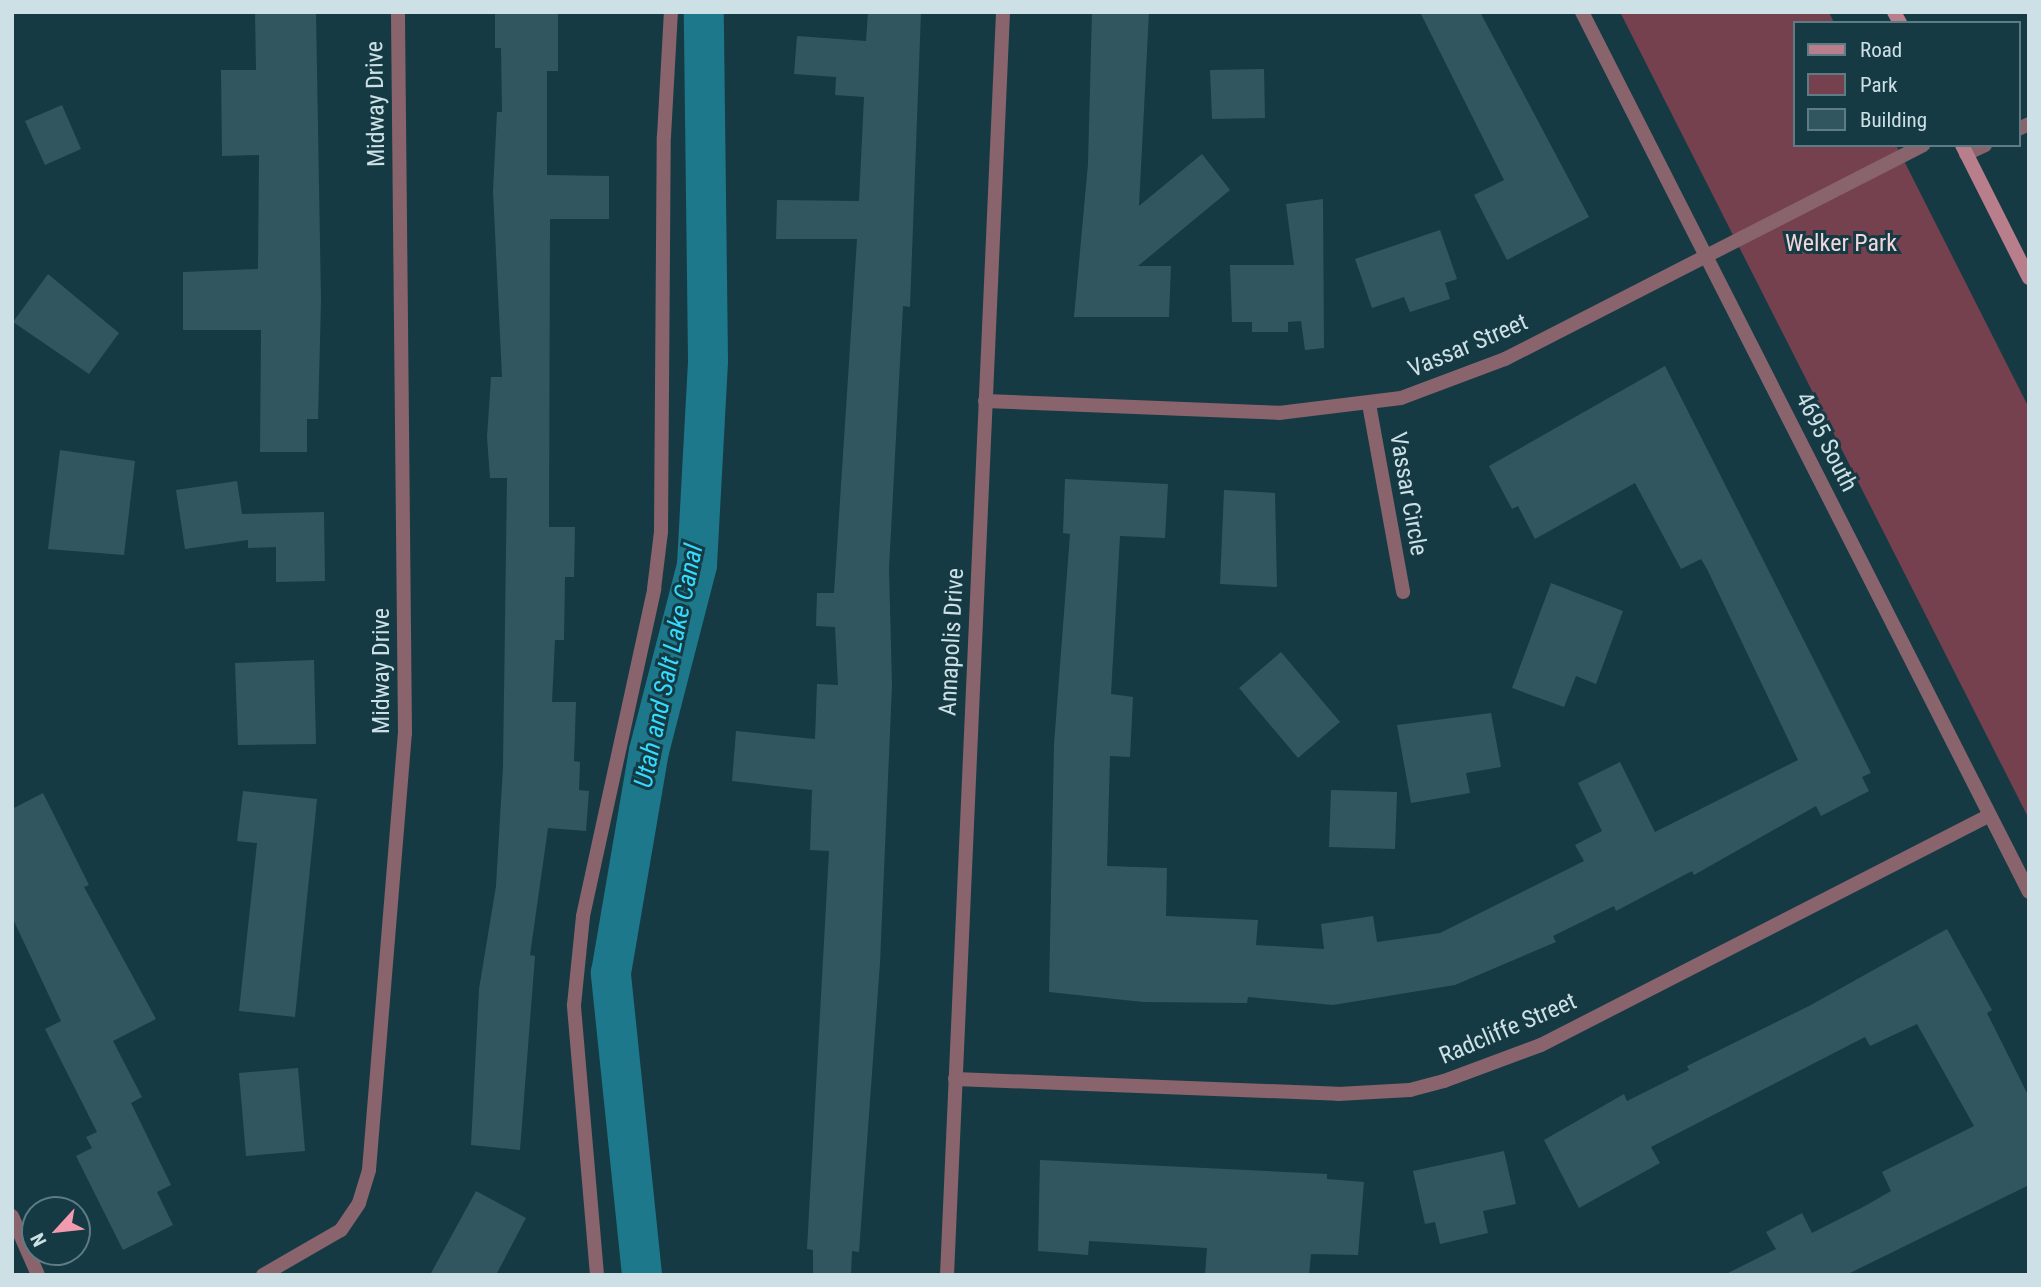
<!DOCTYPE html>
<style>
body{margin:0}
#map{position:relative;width:2041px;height:1287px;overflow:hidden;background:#163a43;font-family:"Roboto Condensed",sans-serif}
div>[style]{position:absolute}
.green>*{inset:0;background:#76414e}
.canal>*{height:40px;margin:-20px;padding:0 20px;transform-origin:20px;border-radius:20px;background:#1d788b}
.building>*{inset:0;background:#32565f}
.lane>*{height:14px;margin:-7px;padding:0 7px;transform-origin:7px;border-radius:7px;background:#89646c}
.street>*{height:14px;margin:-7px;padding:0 7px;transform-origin:7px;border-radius:7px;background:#89646c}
.secondary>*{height:14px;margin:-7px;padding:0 7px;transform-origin:7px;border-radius:7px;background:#b87e8b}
span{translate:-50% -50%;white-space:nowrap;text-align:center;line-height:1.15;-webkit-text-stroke:6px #163a43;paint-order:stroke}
.street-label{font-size:24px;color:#cde0e5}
.park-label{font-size:24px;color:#f0d7dc}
.water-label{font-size:26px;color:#33dbff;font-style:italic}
.frame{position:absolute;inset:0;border:14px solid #cde0e5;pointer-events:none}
.legend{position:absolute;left:1793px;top:21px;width:228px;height:126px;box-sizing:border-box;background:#163a43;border:2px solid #5f7c84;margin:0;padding:9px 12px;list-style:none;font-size:21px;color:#cde0e5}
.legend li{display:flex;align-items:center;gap:14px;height:35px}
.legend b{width:35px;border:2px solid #5f7c84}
.north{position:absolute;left:21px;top:1196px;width:70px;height:70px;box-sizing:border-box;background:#163a43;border:2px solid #5f7c84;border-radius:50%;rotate:243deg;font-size:19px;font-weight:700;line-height:28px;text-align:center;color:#cde0e5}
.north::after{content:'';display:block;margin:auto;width:24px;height:32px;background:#f29aaf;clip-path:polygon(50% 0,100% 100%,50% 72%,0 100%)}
</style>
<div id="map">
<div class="green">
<i style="clip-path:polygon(1620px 12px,1829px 12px,1834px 23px,1794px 23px,1794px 145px,1896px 145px,2029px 408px,2029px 819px)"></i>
</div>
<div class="canal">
<i style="left:642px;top:1275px;width:304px;rotate:-95.9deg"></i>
<i style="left:611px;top:973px;width:225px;rotate:-80.3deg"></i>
<i style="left:649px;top:751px;width:192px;rotate:-75.5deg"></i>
<i style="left:697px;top:565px;width:205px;rotate:-86.9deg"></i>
<i style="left:708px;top:360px;width:348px;rotate:-90.7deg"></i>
</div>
<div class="building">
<i style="clip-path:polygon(255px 12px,316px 12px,321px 301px,318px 419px,307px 419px,307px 452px,260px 452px,261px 330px,183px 330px,183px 272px,258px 269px,259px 155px,222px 156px,221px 70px,256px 70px)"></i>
<i style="clip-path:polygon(495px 12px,558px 12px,558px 71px,547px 71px,547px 175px,609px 176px,609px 219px,550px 219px,549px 527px,575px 527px,574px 577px,565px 577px,564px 640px,555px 640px,552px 702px,576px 702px,574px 761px,580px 762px,579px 790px,589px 791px,586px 831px,548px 828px,530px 955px,535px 956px,520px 1150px,471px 1145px,479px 989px,496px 886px,503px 767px,507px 478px,490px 478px,487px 437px,491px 377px,502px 377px,493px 191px,497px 112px,502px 112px,501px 48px,495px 48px)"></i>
<i style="clip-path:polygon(868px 12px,921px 12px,910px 307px,903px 306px,889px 568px,892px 686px,880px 963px,859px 1252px,852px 1251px,851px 1275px,813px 1275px,813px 1250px,807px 1249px,829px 851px,810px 850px,812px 790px,732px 781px,736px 731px,815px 739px,817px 684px,838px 685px,835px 627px,816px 626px,817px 593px,834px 593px,857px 239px,776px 239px,777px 200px,859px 201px,864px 97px,835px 95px,836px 77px,794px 74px,797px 36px,866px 41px)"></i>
<i style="clip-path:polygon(1092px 12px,1149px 12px,1139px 206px,1202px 154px,1230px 190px,1138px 266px,1171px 266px,1169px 317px,1074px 317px,1088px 164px)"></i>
<i style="clip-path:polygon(1420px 12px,1480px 12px,1589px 217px,1507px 260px,1474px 195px,1504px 180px)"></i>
<i style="clip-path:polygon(1264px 69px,1265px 118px,1212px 119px,1210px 70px)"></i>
<i style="clip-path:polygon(62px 105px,81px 149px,45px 165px,25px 121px)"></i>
<i style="clip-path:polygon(1323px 199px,1324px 348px,1305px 350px,1301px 321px,1288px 322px,1288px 332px,1252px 332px,1252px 322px,1232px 322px,1230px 265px,1294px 265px,1286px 204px)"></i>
<i style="clip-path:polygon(1440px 230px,1457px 279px,1445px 283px,1450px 299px,1410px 312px,1404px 297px,1372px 308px,1355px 259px)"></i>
<i style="clip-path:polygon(48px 274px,119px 333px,89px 374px,13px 322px)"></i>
<i style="clip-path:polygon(1665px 366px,1871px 773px,1862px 777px,1869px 791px,1821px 816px,1816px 806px,1694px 875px,1692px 871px,1616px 911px,1614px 906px,1553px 936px,1556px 942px,1455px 985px,1333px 1005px,1248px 997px,1247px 1003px,1143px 1002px,1049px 992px,1054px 744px,1070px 534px,1063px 533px,1065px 479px,1168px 484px,1165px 538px,1120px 536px,1111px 694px,1133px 697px,1130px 757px,1110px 756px,1107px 866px,1167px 868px,1166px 916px,1258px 920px,1256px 945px,1324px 949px,1321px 924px,1373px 916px,1377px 942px,1440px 933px,1584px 861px,1575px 845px,1602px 831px,1578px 783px,1620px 762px,1655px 832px,1798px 760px,1707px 569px,1701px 559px,1681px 569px,1635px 483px,1535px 539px,1518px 506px,1512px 509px,1489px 466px)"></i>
<i style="clip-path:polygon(60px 450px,135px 461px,124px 555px,48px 549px)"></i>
<i style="clip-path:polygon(237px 481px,242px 514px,324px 512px,325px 581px,276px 582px,276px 547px,248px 548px,248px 540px,185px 549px,176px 490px)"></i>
<i style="clip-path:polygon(1224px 490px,1275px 493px,1277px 587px,1220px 584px)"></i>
<i style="clip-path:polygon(1551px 583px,1623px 611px,1596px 684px,1576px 676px,1564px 707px,1512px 688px)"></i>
<i style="clip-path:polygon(1281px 652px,1340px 722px,1298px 758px,1239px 688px)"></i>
<i style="clip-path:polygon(314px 660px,316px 744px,238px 745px,235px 663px)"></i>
<i style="clip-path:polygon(1491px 713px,1501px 767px,1466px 773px,1470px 793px,1411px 803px,1397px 725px)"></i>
<i style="clip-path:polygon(1331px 790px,1397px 792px,1395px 849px,1329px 847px)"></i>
<i style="clip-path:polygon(243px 791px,317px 799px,295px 1017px,239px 1011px,257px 843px,237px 841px)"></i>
<i style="clip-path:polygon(43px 793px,89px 885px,84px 887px,156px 1019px,113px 1041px,142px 1097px,131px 1103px,171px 1185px,157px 1192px,173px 1225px,123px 1250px,76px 1156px,92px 1148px,86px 1137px,97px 1132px,45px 1029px,61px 1021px,12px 917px,12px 809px)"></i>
<i style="clip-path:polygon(1947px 929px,1992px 1010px,1987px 1013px,2029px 1097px,2029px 1185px,1846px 1275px,1724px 1275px,1776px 1249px,1766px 1232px,1802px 1213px,1812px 1233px,1865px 1206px,1891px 1191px,1882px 1172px,1974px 1126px,1917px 1024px,1870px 1046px,1865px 1037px,1651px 1147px,1660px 1163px,1579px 1208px,1544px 1140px,1624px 1094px,1627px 1101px,1689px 1070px,1687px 1066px,1809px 1006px)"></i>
<i style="clip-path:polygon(298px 1068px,305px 1151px,246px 1156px,239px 1073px)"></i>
<i style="clip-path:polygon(1504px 1151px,1516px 1204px,1483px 1211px,1488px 1233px,1440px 1244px,1435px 1222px,1425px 1224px,1413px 1171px)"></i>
<i style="clip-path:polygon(1040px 1160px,1327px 1174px,1327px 1179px,1364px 1182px,1358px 1255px,1311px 1254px,1309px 1275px,1205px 1275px,1207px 1248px,1089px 1241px,1088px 1255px,1038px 1251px)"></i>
<i style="clip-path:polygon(476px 1191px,526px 1218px,496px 1275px,430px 1275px)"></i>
</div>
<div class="lane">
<i style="left:2018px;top:129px;width:12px;rotate:-24deg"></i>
<i style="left:1966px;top:154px;width:21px;rotate:-25deg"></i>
<i style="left:597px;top:1275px;width:271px;rotate:-94.9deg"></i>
<i style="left:574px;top:1005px;width:89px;rotate:-84.2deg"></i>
<i style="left:583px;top:916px;width:335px;rotate:-77.7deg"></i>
<i style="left:654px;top:589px;width:57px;rotate:-83deg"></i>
<i style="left:661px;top:532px;width:396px;rotate:-89.6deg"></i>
<i style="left:664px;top:136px;width:124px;rotate:-86.8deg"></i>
</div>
<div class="street">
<i style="left:1582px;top:12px;width:987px;rotate:63.07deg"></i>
<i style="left:985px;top:401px;width:294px;rotate:2.3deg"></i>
<i style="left:1279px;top:413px;width:123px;rotate:-7deg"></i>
<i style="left:1401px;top:398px;width:111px;rotate:-20.6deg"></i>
<i style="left:1505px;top:359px;width:470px;rotate:-27.1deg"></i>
<i style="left:1369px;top:404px;width:191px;rotate:79.7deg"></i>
<i style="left:955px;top:1079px;width:383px;rotate:2.2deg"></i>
<i style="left:1338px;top:1094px;width:72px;rotate:-3.2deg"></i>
<i style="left:1410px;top:1090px;width:35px;rotate:-15deg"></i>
<i style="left:1444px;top:1081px;width:103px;rotate:-20.4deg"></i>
<i style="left:1541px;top:1045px;width:504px;rotate:-27.12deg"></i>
<i style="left:12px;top:1216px;width:64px;rotate:66.2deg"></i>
<i style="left:263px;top:1275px;width:90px;rotate:-30deg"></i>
<i style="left:341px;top:1230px;width:32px;rotate:-56deg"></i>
<i style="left:359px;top:1203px;width:34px;rotate:-73deg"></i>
<i style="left:369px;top:1170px;width:438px;rotate:-85.3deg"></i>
<i style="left:405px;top:733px;width:721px;rotate:-90.56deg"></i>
<i style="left:947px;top:1275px;width:1264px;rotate:-87.46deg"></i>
</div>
<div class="secondary">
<i style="left:1894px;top:12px;width:13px;rotate:61deg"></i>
<i style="left:1962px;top:145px;width:149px;rotate:63.3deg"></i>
</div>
<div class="street-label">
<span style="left:376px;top:104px;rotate:-91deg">Midway Drive</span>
<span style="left:1468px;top:346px;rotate:-23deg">Vassar Street</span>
<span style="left:1826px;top:442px;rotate:63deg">4695 South</span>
<span style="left:1408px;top:494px;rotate:80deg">Vassar Circle</span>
<span style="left:952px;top:642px;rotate:-87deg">Annapolis Drive</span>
<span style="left:382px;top:671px;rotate:-90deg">Midway Drive</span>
<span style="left:1508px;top:1029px;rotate:-23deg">Radcliffe Street</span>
</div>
<div class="park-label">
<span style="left:1841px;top:244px">Welker Park</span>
</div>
<div class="water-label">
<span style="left:669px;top:666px;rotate:-78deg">Utah and Salt Lake Canal</span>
</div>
<div class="frame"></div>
<ul class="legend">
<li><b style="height:9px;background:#b87e8b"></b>Road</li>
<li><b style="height:19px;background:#76414e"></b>Park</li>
<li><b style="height:19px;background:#32565f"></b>Building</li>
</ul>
<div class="north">N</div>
</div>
